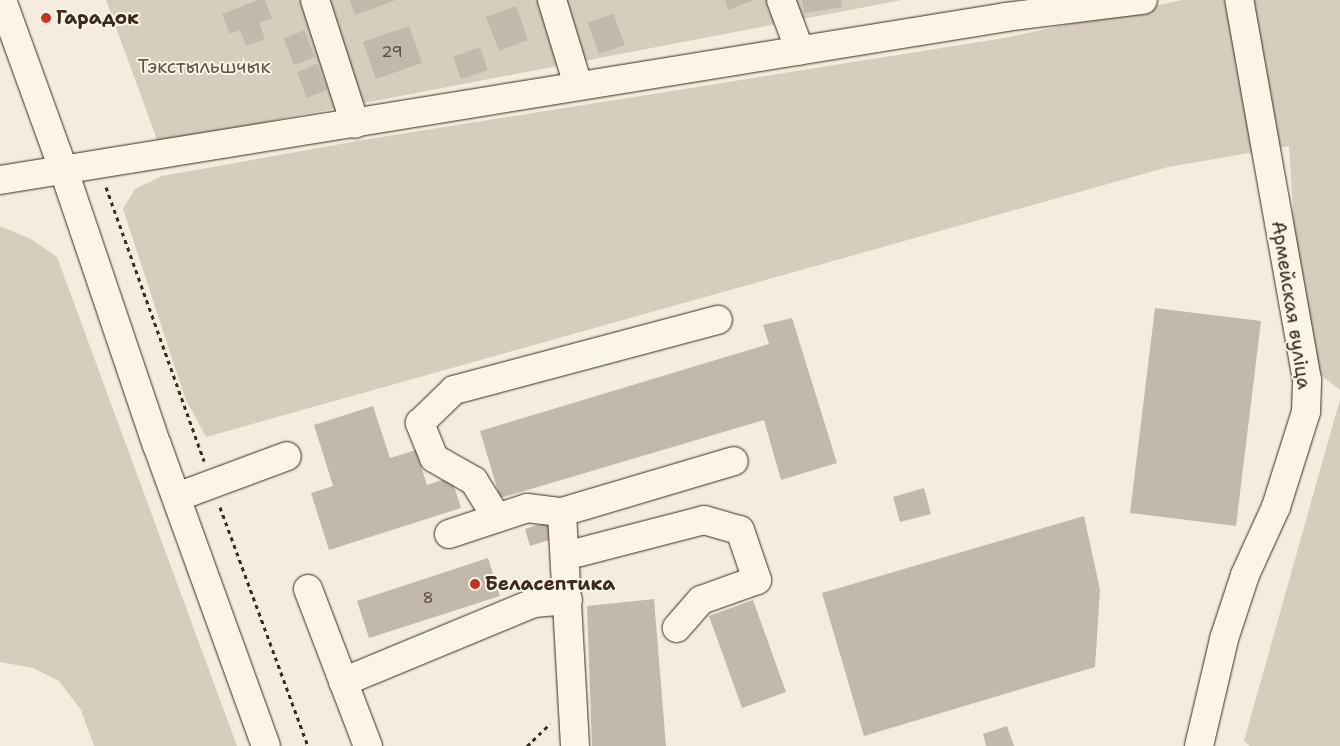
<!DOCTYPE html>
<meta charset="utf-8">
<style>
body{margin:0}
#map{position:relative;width:1340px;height:746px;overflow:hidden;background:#f4eddd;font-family:"Shantell Sans",sans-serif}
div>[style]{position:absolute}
.green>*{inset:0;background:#d6cdbd}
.building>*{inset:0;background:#c3b9aa}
.path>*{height:3px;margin-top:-1.5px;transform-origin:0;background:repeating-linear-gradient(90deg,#3b2a1e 0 4px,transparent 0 8px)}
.roads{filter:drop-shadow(0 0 1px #3b2a1e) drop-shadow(0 0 1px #3b2a1e)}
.minor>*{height:28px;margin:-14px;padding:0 14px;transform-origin:14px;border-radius:14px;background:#fcf5e5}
.major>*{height:28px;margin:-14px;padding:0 14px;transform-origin:14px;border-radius:14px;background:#fcf5e5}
.dots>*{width:14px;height:14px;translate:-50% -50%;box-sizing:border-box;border:2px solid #fcf5e5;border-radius:50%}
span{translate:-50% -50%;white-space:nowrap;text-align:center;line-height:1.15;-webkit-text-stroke:4px #fcf5e5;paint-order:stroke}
.number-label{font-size:16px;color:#5d4e41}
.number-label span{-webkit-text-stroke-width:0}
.poi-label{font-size:19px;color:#3b2a1e;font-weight:700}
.left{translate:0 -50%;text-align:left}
.park-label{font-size:19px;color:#625346}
.street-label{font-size:19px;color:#3b2a1e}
</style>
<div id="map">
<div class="green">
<i style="clip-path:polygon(106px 0,902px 0,291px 117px,159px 145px)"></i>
<i style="clip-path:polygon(1182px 0,1340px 0,1340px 390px,1302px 360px,1289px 146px,1168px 167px,206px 437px,185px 398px,123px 209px,135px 189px,162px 176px,363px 140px,1004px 38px)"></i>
<i style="clip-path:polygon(0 226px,31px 239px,57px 257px,237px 746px,94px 746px,81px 710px,59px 681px,33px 668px,0 662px)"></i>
<i style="clip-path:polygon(1340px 399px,1340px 746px,1250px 746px,1244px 741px)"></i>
</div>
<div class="building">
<i style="clip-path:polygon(258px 0,265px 0,272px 18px,259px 23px,265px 39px,246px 46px,240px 30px,230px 34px,222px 14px)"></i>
<i style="clip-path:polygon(350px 0,396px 0,355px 15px)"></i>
<i style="clip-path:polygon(725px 0,754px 0,728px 10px)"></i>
<i style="clip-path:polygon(802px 0,841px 0,842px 7px,804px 13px)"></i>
<i style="clip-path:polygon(516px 6px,528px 40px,499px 51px,486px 17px)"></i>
<i style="clip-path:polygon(613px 14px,625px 45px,599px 54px,588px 23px)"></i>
<i style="clip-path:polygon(409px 26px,422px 63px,376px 79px,363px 42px)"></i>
<i style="clip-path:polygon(304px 30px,315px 57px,294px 65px,284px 39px)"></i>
<i style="clip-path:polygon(480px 47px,488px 70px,461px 79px,453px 57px)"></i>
<i style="clip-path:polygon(317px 64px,327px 90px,307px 98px,297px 72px)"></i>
<i style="clip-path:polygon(1155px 308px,1261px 321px,1236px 526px,1130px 513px)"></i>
<i style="clip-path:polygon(792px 318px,837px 463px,781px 480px,764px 420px,500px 498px,480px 431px,769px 344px,763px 325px)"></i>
<i style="clip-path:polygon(373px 406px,390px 458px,416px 450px,427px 485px,451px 477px,461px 508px,329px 550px,311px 493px,333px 486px,314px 425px)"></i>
<i style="clip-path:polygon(924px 488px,931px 514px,900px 522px,893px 497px)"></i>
<i style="clip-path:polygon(1084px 516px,1100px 590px,1095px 667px,864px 736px,822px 593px)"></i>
<i style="clip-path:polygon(547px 522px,552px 539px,530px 546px,525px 529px)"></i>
<i style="clip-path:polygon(488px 558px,500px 596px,369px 638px,357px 601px)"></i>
<i style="clip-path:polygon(654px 599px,666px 746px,592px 746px,587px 606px)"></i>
<i style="clip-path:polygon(753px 600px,786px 692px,742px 708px,709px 616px)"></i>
<i style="clip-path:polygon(1007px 726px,1014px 746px,986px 746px,983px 734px)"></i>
</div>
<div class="path">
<i style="left:106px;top:187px;width:291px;rotate:70.3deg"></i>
<i style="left:220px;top:507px;width:255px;rotate:69.8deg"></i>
<i style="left:527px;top:746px;width:32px;rotate:-44deg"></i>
</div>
<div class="roads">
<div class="minor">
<i style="left:315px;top:0;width:130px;rotate:72.1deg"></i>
<i style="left:552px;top:0;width:89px;rotate:73deg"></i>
<i style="left:781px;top:0;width:54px;rotate:69.6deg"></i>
<i style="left:0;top:180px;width:1019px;rotate:-9.2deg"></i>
<i style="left:1006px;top:17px;width:138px;rotate:-7.1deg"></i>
<i style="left:177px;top:497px;width:117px;rotate:-20.4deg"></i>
<i style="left:497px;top:518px;width:44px;rotate:-121.9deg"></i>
<i style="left:474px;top:481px;width:46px;rotate:-150.1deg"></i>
<i style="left:434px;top:458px;width:38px;rotate:-112deg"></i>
<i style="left:420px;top:423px;width:47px;rotate:-44.1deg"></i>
<i style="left:454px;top:390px;width:273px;rotate:-14.9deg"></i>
<i style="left:449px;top:534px;width:82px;rotate:-18.4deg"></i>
<i style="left:527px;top:508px;width:35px;rotate:7deg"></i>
<i style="left:565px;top:556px;width:144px;rotate:-14.5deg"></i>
<i style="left:704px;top:520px;width:37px;rotate:16deg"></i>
<i style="left:740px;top:530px;width:53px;rotate:71.2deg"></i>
<i style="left:757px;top:580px;width:59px;rotate:160.3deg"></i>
<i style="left:701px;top:600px;width:37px;rotate:131deg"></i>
<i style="left:308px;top:589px;width:168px;rotate:69.1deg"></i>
<i style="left:343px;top:682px;width:207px;rotate:-22.5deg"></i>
<i style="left:534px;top:603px;width:34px;rotate:-5deg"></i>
<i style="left:575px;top:746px;width:234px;rotate:-93.2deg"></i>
<i style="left:562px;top:512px;width:179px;rotate:-16.5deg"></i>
<i style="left:1199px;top:746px;width:110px;rotate:-76.8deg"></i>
<i style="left:1224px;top:639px;width:67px;rotate:-71.8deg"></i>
<i style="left:1245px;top:575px;width:75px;rotate:-65.5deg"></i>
<i style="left:1276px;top:507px;width:100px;rotate:-72.5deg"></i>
<i style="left:1306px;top:412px;width:32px;rotate:-88deg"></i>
<i style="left:1307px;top:380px;width:386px;rotate:-100.1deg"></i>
</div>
<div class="major">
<i style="left:2px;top:0;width:182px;rotate:70.1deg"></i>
<i style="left:64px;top:171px;width:289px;rotate:71.3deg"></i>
<i style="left:157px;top:445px;width:320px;rotate:70.1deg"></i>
</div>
</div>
<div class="dots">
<i style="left:46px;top:18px;background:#c8321e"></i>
<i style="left:475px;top:584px;background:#c8321e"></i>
</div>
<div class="number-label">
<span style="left:392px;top:52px">29</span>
<span style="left:428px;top:598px">8</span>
</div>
<div class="poi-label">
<span class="left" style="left:56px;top:18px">Гарадок</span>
<span class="left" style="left:485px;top:584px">Беласептика</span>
</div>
<div class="park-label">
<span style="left:204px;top:67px">Тэкстыльшчык</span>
</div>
<div class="street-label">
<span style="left:1291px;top:305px;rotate:81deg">Армейская вуліца</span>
</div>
</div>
